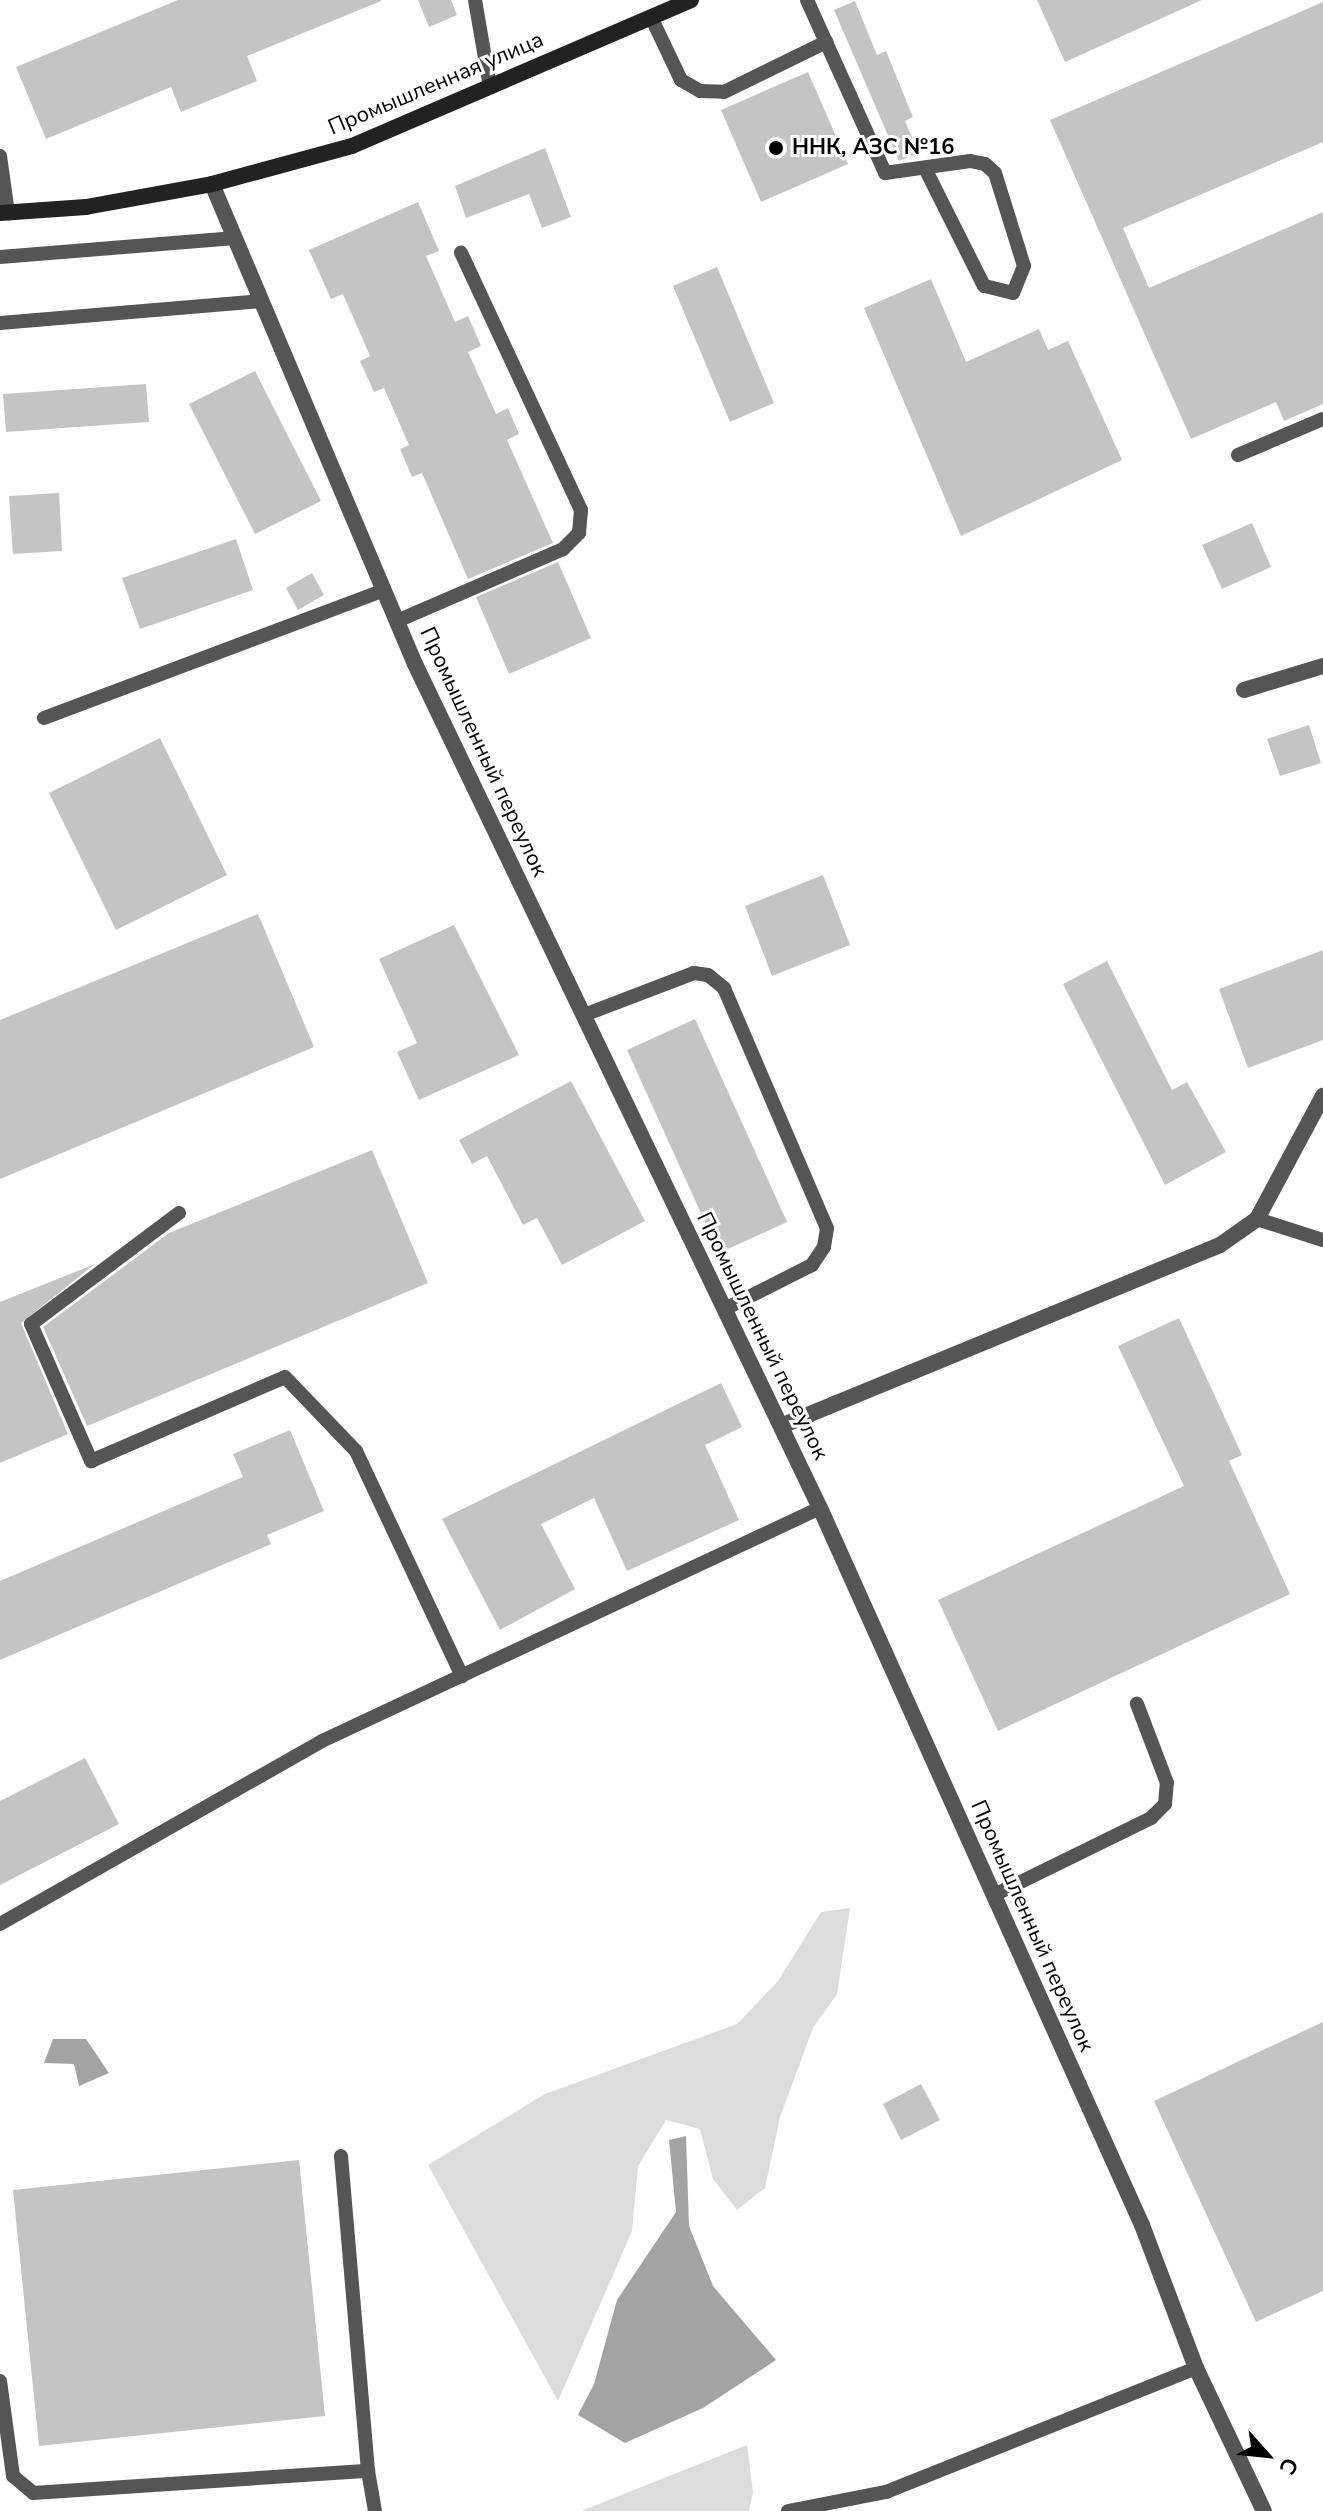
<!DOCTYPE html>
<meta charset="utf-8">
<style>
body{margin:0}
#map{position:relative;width:1323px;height:2511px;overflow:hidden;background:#fff;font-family:"Nunito Sans",sans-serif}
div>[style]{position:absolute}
.green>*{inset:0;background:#dcdcdc}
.water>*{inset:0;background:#a3a3a3}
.building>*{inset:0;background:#c4c4c4}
.lane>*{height:14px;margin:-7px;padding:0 7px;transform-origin:7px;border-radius:7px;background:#555}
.street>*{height:16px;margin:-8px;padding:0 8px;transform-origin:8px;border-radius:8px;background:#555}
.secondary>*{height:16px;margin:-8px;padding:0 8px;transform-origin:8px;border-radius:8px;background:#222}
.dots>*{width:22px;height:22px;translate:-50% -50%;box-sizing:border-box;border:4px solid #fff;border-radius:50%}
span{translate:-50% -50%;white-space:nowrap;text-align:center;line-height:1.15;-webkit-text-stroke:6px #fff;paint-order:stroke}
.street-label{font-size:22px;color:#000}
.poi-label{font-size:22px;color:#000;font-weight:700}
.left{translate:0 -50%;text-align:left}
.north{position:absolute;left:1227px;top:2415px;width:80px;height:80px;-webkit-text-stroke:6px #fff;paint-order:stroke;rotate:117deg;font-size:22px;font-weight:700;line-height:32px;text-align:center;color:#000}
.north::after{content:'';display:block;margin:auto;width:28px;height:36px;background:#000;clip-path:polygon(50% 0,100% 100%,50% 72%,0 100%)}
</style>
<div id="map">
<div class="green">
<i style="clip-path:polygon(850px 1908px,837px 1994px,813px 2028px,780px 2117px,765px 2188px,737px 2210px,713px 2179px,700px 2129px,666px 2120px,638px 2166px,632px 2231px,558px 2401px,428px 2165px,545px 2094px,737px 2024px,778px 1981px,821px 1912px)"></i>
<i style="clip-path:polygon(747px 2445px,753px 2492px,749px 2511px,581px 2511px)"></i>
</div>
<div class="water">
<i style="clip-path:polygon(53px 2039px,86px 2039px,109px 2073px,79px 2086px,74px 2064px,44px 2063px)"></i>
<i style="clip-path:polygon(686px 2136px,689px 2226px,713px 2286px,776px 2360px,703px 2408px,625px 2443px,578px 2415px,594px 2384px,617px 2300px,676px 2212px,669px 2140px)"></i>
</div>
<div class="building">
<i style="clip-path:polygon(178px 0,381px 0,381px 1px,247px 56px,257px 81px,181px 112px,171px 87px,46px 139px,16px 67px)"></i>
<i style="clip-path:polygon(418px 0,451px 0,457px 15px,429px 27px)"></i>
<i style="clip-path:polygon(1037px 0,1202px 0,1065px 62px)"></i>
<i style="clip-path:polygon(855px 1px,877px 55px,886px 51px,913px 117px,905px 121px,919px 153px,899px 161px,834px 10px)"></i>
<i style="clip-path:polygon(1323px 2px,1323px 142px,1123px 228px,1149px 288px,1323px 212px,1323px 404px,1284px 421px,1276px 402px,1191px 439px,1050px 120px)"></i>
<i style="clip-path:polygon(808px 72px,848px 164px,761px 202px,721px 110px)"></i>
<i style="clip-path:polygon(545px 148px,571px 217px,542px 228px,529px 194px,466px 218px,455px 186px)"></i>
<i style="clip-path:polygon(418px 202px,439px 251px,426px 256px,455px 322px,468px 316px,481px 346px,468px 352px,496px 414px,508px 408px,519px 434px,507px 440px,553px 543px,468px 579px,422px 473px,412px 477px,400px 449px,409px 445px,384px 388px,374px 392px,360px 361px,370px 356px,343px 294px,331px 299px,309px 250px)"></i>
<i style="clip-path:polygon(717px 267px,774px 403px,730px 422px,673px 286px)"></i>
<i style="clip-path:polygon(931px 279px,966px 362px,1039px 329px,1048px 350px,1068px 341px,1122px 460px,961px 536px,864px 308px)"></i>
<i style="clip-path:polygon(255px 371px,321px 501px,255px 534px,189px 404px)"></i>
<i style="clip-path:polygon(146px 384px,149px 422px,6px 432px,3px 394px)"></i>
<i style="clip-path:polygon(59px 493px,62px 551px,13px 554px,9px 496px)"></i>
<i style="clip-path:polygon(1252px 523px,1271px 567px,1222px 589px,1202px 545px)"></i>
<i style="clip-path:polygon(236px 539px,253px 590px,140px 629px,122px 578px)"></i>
<i style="clip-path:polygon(558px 562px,591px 638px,509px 674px,476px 597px)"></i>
<i style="clip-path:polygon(312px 573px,324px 595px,298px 610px,286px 588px)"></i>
<i style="clip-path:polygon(1309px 725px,1321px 763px,1280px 776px,1267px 739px)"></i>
<i style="clip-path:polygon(160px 738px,227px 875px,116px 930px,49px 793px)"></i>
<i style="clip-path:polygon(823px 875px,850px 945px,772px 976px,745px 906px)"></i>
<i style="clip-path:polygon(258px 914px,314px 1047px,0 1179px,0 1020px)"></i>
<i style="clip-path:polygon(454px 925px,519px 1055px,419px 1100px,397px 1052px,417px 1043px,379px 959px)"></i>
<i style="clip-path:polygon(1323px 950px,1323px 1040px,1248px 1068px,1219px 989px)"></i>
<i style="clip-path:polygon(1107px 961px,1172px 1090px,1187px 1082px,1226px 1152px,1165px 1185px,1063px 984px)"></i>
<i style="clip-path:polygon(695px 1019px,787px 1222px,719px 1253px,627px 1050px)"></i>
<i style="clip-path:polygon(571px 1081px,645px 1221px,562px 1265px,537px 1218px,523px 1225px,487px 1156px,472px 1164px,459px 1140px)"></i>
<i style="clip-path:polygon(372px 1150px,428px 1283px,87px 1426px,43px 1327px,169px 1233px)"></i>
<i style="clip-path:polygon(95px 1264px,21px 1323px,68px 1434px,0 1463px,0 1302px)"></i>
<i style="clip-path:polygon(1179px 1318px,1242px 1455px,1229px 1461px,1290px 1594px,998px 1731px,938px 1600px,1184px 1486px,1118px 1346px)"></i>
<i style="clip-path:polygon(721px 1383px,742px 1427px,705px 1445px,739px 1520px,627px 1571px,594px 1498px,541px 1524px,575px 1589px,500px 1630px,442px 1519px)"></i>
<i style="clip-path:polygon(290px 1430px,324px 1511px,267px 1535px,271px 1544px,0 1660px,0 1581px,243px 1477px,233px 1454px)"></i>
<i style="clip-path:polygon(85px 1758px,119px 1824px,0 1885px,0 1801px)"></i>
<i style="clip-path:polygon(1323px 2022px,1323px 2291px,1256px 2322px,1154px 2101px)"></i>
<i style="clip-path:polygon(921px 2084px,940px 2120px,901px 2140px,883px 2104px)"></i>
<i style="clip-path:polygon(299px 2160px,325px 2416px,39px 2446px,13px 2190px)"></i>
</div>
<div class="lane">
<i style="left:475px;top:0;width:88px;rotate:80.2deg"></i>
<i style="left:807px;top:0;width:190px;rotate:65.7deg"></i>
<i style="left:885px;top:173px;width:86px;rotate:-8deg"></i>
<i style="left:970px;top:161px;width:15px;rotate:11deg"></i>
<i style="left:985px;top:164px;width:13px;rotate:42deg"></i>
<i style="left:995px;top:173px;width:97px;rotate:72.7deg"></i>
<i style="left:1024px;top:266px;width:29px;rotate:112deg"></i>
<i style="left:1013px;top:293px;width:30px;rotate:-166deg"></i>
<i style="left:984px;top:286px;width:130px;rotate:-116.6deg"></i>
<i style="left:651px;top:17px;width:70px;rotate:64.5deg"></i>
<i style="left:681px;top:80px;width:22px;rotate:30deg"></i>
<i style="left:700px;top:91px;width:24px;rotate:2deg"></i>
<i style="left:724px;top:92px;width:114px;rotate:-26.1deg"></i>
<i style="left:0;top:156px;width:58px;rotate:82deg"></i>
<i style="left:0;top:257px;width:236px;rotate:-4.6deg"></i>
<i style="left:0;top:323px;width:262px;rotate:-4.8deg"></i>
<i style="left:1238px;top:455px;width:92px;rotate:-23deg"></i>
<i style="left:397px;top:621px;width:181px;rotate:-23.4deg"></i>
<i style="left:563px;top:549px;width:23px;rotate:-45deg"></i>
<i style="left:579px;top:533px;width:23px;rotate:-85deg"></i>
<i style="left:581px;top:510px;width:284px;rotate:-115deg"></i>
<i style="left:44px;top:718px;width:363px;rotate:-20.6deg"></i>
<i style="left:584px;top:1015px;width:118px;rotate:-20.9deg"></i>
<i style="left:694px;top:973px;width:14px;rotate:8deg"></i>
<i style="left:708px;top:975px;width:21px;rotate:39deg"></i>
<i style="left:724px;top:988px;width:261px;rotate:66.8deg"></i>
<i style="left:827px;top:1228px;width:19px;rotate:99deg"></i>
<i style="left:824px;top:1247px;width:22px;rotate:124deg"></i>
<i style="left:812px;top:1265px;width:97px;rotate:153.2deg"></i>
<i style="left:179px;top:1213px;width:185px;rotate:143.1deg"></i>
<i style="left:31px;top:1324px;width:150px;rotate:66.3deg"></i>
<i style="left:91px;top:1461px;width:211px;rotate:-23.4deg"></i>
<i style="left:285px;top:1377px;width:103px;rotate:46.2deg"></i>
<i style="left:356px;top:1451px;width:249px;rotate:64.8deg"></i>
<i style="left:1257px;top:1219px;width:69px;rotate:17.7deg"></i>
<i style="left:994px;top:1895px;width:175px;rotate:-26.1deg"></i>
<i style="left:1151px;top:1818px;width:20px;rotate:-45deg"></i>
<i style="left:1165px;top:1804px;width:21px;rotate:-85deg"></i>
<i style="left:1167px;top:1783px;width:85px;rotate:-110.8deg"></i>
<i style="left:0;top:1924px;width:370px;rotate:-29.6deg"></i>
<i style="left:322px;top:1741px;width:550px;rotate:-25.07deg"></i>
<i style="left:341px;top:2156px;width:316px;rotate:85.1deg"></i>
<i style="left:0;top:2381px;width:96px;rotate:82.2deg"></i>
<i style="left:13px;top:2476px;width:26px;rotate:40deg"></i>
<i style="left:33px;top:2493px;width:336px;rotate:-3.8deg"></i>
<i style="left:368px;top:2471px;width:41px;rotate:80.1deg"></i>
<i style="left:788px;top:2511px;width:100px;rotate:-11deg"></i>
<i style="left:886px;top:2492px;width:334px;rotate:-21.8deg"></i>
</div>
<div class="street">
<i style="left:212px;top:184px;width:521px;rotate:67.08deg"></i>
<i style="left:415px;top:664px;width:936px;rotate:64.37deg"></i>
<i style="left:820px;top:1508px;width:786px;rotate:65.82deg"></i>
<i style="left:1142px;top:2225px;width:153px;rotate:69.3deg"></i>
<i style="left:1196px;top:2368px;width:158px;rotate:64.6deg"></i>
<i style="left:1244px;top:690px;width:83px;rotate:-16.9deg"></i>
<i style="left:781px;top:1426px;width:475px;rotate:-22.4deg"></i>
<i style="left:1220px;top:1245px;width:45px;rotate:-35.1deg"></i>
<i style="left:1257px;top:1219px;width:140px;rotate:-61.8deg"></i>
</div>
<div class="secondary">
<i style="left:0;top:213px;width:86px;rotate:-4deg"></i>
<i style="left:86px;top:207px;width:128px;rotate:-10.3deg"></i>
<i style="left:212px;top:184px;width:145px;rotate:-15.2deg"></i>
<i style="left:352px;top:146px;width:369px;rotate:-23.3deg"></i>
</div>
<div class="dots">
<i style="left:776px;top:148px;background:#000"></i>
</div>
<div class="street-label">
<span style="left:436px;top:84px;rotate:-23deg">Промышленная улица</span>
<span style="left:483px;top:752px;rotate:65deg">Промышленный переулок</span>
<span style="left:762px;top:1336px;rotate:64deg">Промышленный переулок</span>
<span style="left:1032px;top:1926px;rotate:66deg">Промышленный переулок</span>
</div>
<div class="poi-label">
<span class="left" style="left:792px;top:148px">ННК, АЗС №16</span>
</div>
<div class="north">С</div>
</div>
